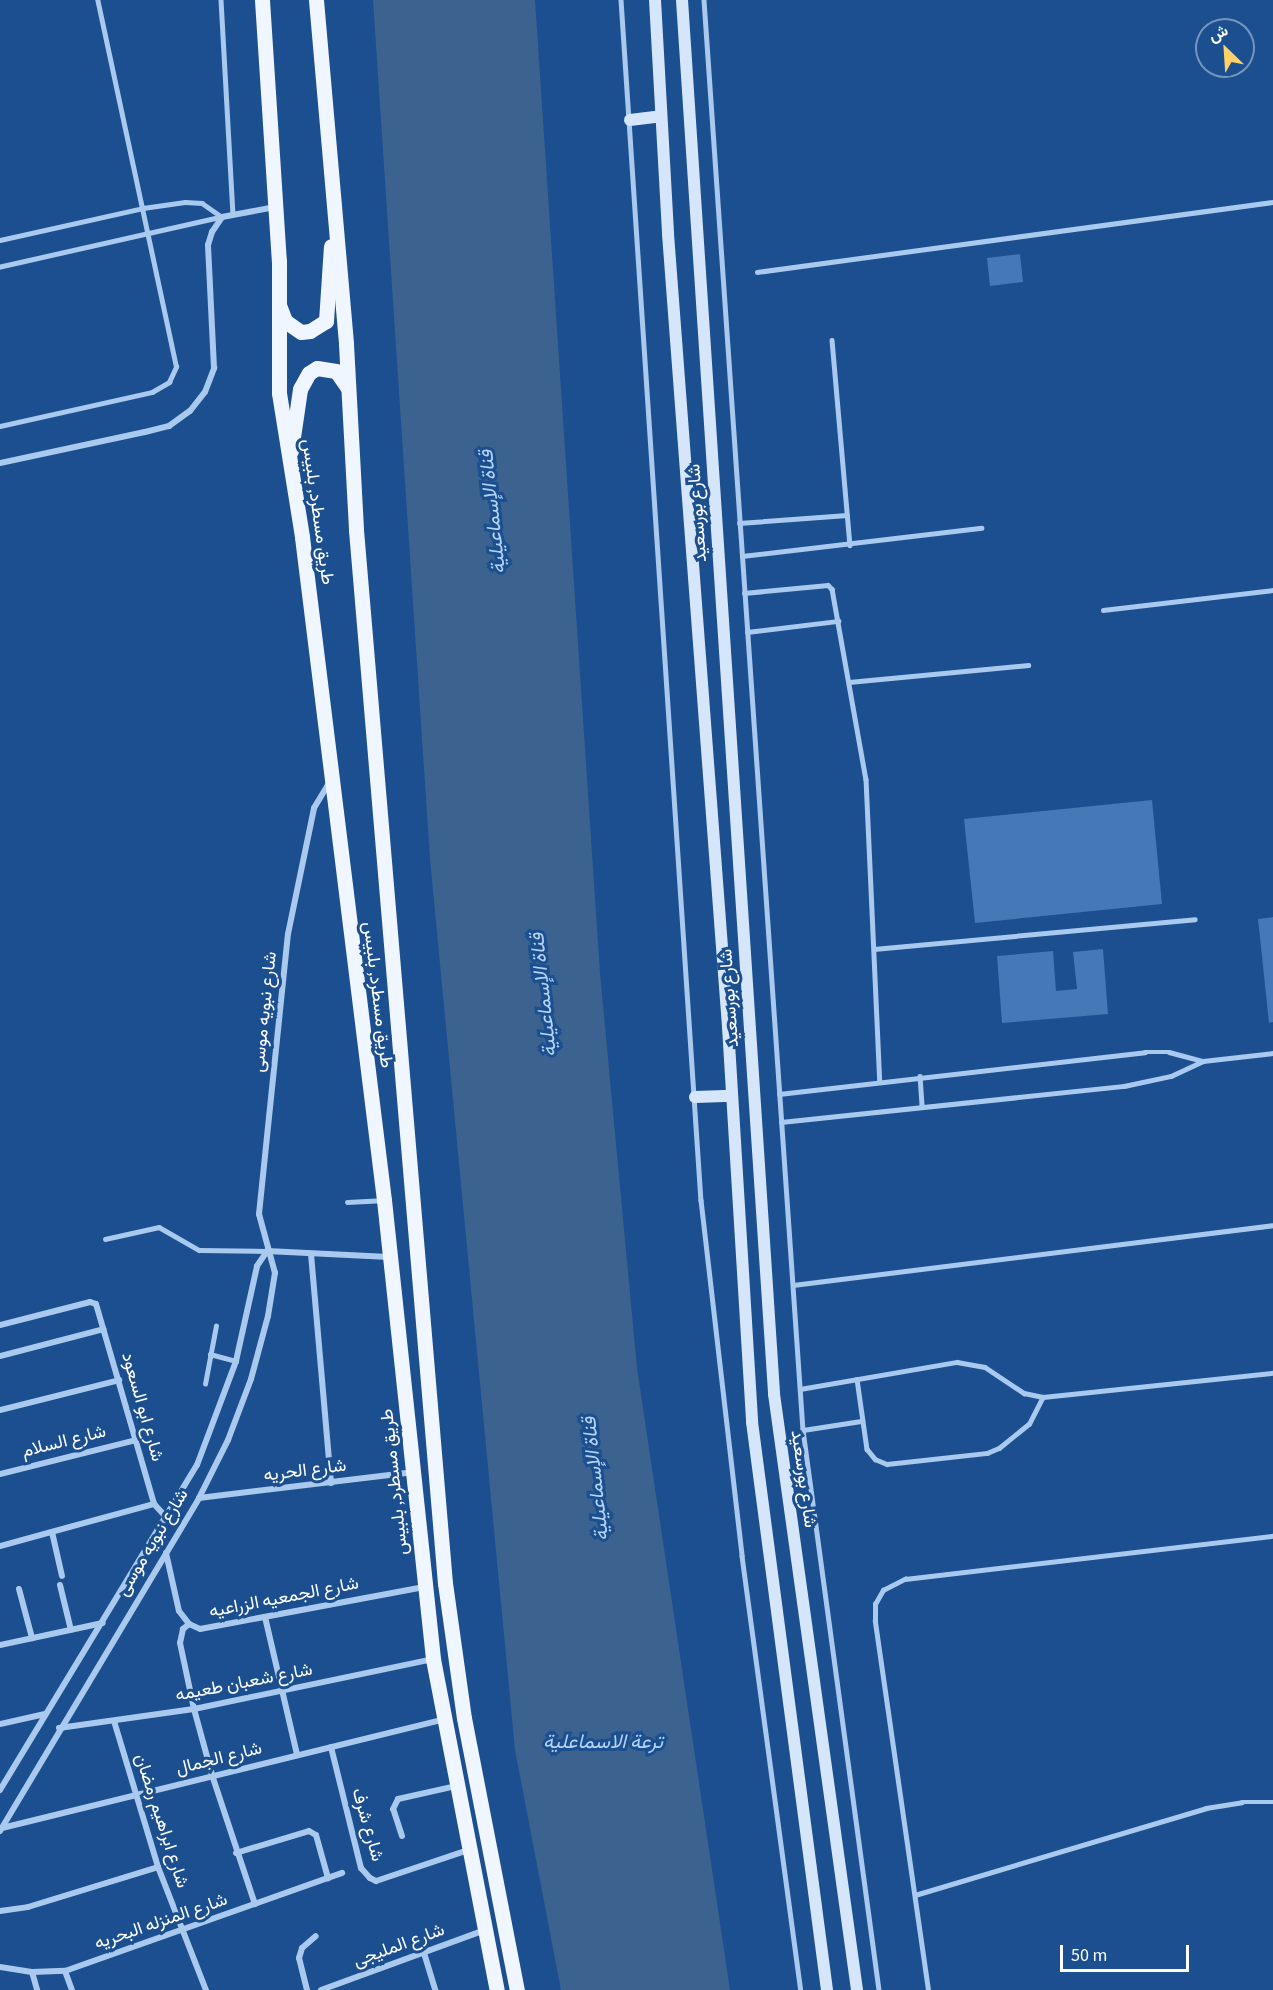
<!DOCTYPE html>
<meta charset="utf-8">
<style>
body{margin:0}
#map{position:relative;width:1273px;height:1990px;overflow:hidden;background:#1b4f8f;font-family:"Source Sans 3",Vazirmatn,sans-serif}
div>[style]{position:absolute}
.water>*{inset:0;background:#3c6290}
.building>*{inset:0;background:#4478b7}
.lane>*{height:4.5px;margin:-2.25px;padding:0 2.25px;transform-origin:2.25px;border-radius:2.25px;background:#a9c9ee}
.street>*{height:6px;margin:-3px;padding:0 3px;transform-origin:3px;border-radius:3px;background:#a9c9ee}
.secondary>*{height:12px;margin:-6px;padding:0 6px;transform-origin:6px;border-radius:6px;background:#d6e6fa}
.primary>*{height:15px;margin:-7.5px;padding:0 7.5px;transform-origin:7.5px;border-radius:7.5px;background:#f0f6ff}
span{translate:-50% -50%;white-space:nowrap;text-align:center;line-height:1.15;-webkit-text-stroke:6px #1b4f8f;paint-order:stroke}
.street-label{font-size:18px;color:#fff}
.water-label{font-size:20px;color:#b5d3f5;font-style:italic}
.north{position:absolute;left:1195px;top:18px;width:60px;height:60px;box-sizing:border-box;background:#1b4f8f;border:2px solid #7695bc;border-radius:50%;rotate:335deg;font-size:16px;font-weight:700;line-height:24px;text-align:center;color:#fff}
.north::after{content:'';display:block;margin:auto;width:21px;height:27px;background:#ffd166;clip-path:polygon(50% 0,100% 100%,50% 72%,0 100%)}
.scale{position:absolute;left:1060px;top:1945px;width:129px;height:27px;box-sizing:border-box;border:3px solid #fff;border-top:0;padding-left:8px;font-size:18px;line-height:21px;white-space:nowrap;color:#fff;-webkit-text-stroke:4px #1b4f8f;paint-order:stroke}
</style>
<div id="map">
<div class="water">
<i style="clip-path:polygon(373px 0,535px 0,600px 973px,637px 1368px,730px 1990px,561px 1990px,515px 1750px,430px 859px)"></i>
</div>
<div class="building">
<i style="clip-path:polygon(1020px 254px,1023px 282px,990px 286px,987px 258px)"></i>
<i style="clip-path:polygon(1152px 800px,1162px 904px,975px 923px,964px 819px)"></i>
<i style="clip-path:polygon(1273px 917px,1273px 1022px,1269px 1023px,1258px 919px)"></i>
<i style="clip-path:polygon(1103px 949px,1108px 1014px,1002px 1023px,997px 956px,1053px 951px,1056px 991px,1077px 989px,1073px 952px)"></i>
</div>
<div class="lane">
<i style="left:221px;top:0;width:213px;rotate:86.8deg"></i>
<i style="left:621px;top:0;width:1203px;rotate:86.19deg"></i>
<i style="left:701px;top:1200px;width:358px;rotate:83.4deg"></i>
<i style="left:742px;top:1556px;width:438px;rotate:82.3deg"></i>
<i style="left:704px;top:0;width:1433px;rotate:86.04deg"></i>
<i style="left:803px;top:1430px;width:565px;rotate:82.27deg"></i>
<i style="left:0;top:240px;width:147px;rotate:-12.6deg"></i>
<i style="left:143px;top:208px;width:42px;rotate:-8.1deg"></i>
<i style="left:185px;top:202px;width:17px;rotate:3deg"></i>
<i style="left:202px;top:203px;width:24px;rotate:35deg"></i>
<i style="left:222px;top:217px;width:228px;rotate:167.3deg"></i>
<i style="left:757px;top:272px;width:521px;rotate:-7.73deg"></i>
<i style="left:832px;top:340px;width:206px;rotate:85deg"></i>
<i style="left:0;top:426px;width:156px;rotate:-12.6deg"></i>
<i style="left:152px;top:392px;width:20px;rotate:-30deg"></i>
<i style="left:169px;top:382px;width:17px;rotate:-65deg"></i>
<i style="left:176px;top:367px;width:375px;rotate:-102.1deg"></i>
<i style="left:739px;top:523px;width:108px;rotate:-4.2deg"></i>
<i style="left:742px;top:556px;width:241px;rotate:-6.7deg"></i>
<i style="left:744px;top:593px;width:84px;rotate:-5.4deg"></i>
<i style="left:828px;top:585px;width:6px;rotate:45deg"></i>
<i style="left:832px;top:589px;width:193px;rotate:79.9deg"></i>
<i style="left:866px;top:779px;width:303px;rotate:87.4deg"></i>
<i style="left:1103px;top:610px;width:171px;rotate:-6.7deg"></i>
<i style="left:747px;top:632px;width:92px;rotate:-6.9deg"></i>
<i style="left:849px;top:682px;width:180px;rotate:-5.4deg"></i>
<i style="left:874px;top:949px;width:322px;rotate:-5.3deg"></i>
<i style="left:920px;top:1076px;width:31px;rotate:86deg"></i>
<i style="left:779px;top:1094px;width:368px;rotate:-6.5deg"></i>
<i style="left:1145px;top:1052px;width:24px"></i>
<i style="left:1169px;top:1052px;width:35px;rotate:15deg"></i>
<i style="left:1203px;top:1061px;width:70px;rotate:-6.5deg"></i>
<i style="left:781px;top:1122px;width:345px;rotate:-6deg"></i>
<i style="left:1124px;top:1086px;width:48px;rotate:-12deg"></i>
<i style="left:1171px;top:1076px;width:35px;rotate:-25deg"></i>
<i style="left:347px;top:1202px;width:34px;rotate:-3deg"></i>
<i style="left:105px;top:1239px;width:55px;rotate:-12.5deg"></i>
<i style="left:159px;top:1227px;width:46px;rotate:29.9deg"></i>
<i style="left:199px;top:1250px;width:68px;rotate:0.8deg"></i>
<i style="left:793px;top:1285px;width:484px;rotate:-7.1deg"></i>
<i style="left:210px;top:1354px;width:27px;rotate:15deg"></i>
<i style="left:857px;top:1379px;width:71px;rotate:81.9deg"></i>
<i style="left:867px;top:1449px;width:13px;rotate:51deg"></i>
<i style="left:875px;top:1459px;width:13px;rotate:23deg"></i>
<i style="left:887px;top:1464px;width:101px;rotate:-6.3deg"></i>
<i style="left:987px;top:1453px;width:13px;rotate:-23deg"></i>
<i style="left:999px;top:1448px;width:38px;rotate:-39deg"></i>
<i style="left:1029px;top:1424px;width:30px;rotate:-63deg"></i>
<i style="left:205px;top:1384px;width:59px;rotate:-79.3deg"></i>
<i style="left:800px;top:1389px;width:159px;rotate:-9.8deg"></i>
<i style="left:957px;top:1362px;width:28px;rotate:10deg"></i>
<i style="left:985px;top:1367px;width:47px;rotate:33.7deg"></i>
<i style="left:1024px;top:1393px;width:19px;rotate:12deg"></i>
<i style="left:1043px;top:1397px;width:231px;rotate:-6deg"></i>
<i style="left:803px;top:1430px;width:60px;rotate:-8.7deg"></i>
<i style="left:915px;top:1895px;width:304px;rotate:-16.6deg"></i>
<i style="left:1206px;top:1808px;width:36px;rotate:-9deg"></i>
<i style="left:1242px;top:1802px;width:31px"></i>
<i style="left:928px;top:1990px;width:373px;rotate:-98.2deg"></i>
<i style="left:875px;top:1621px;width:17px;rotate:-90deg"></i>
<i style="left:875px;top:1604px;width:16px;rotate:-60deg"></i>
<i style="left:883px;top:1590px;width:25px;rotate:-27deg"></i>
<i style="left:905px;top:1579px;width:371px;rotate:-6.7deg"></i>
</div>
<div class="street">
<i style="left:0;top:463px;width:148px;rotate:-12.1deg"></i>
<i style="left:145px;top:432px;width:25px;rotate:-14deg"></i>
<i style="left:169px;top:426px;width:26px;rotate:-36deg"></i>
<i style="left:190px;top:411px;width:24px;rotate:-52deg"></i>
<i style="left:205px;top:392px;width:26px;rotate:-69deg"></i>
<i style="left:214px;top:368px;width:123px;rotate:-92.8deg"></i>
<i style="left:208px;top:245px;width:14px;rotate:-73deg"></i>
<i style="left:212px;top:232px;width:18px;rotate:-56deg"></i>
<i style="left:222px;top:217px;width:54px;rotate:-10.7deg"></i>
<i style="left:267px;top:1251px;width:122px;rotate:2.8deg"></i>
<i style="left:311px;top:1254px;width:230px;rotate:85deg"></i>
<i style="left:0;top:1325px;width:93px;rotate:-14.3deg"></i>
<i style="left:90px;top:1302px;width:6px;rotate:18deg"></i>
<i style="left:96px;top:1304px;width:208px;rotate:73.8deg"></i>
<i style="left:154px;top:1504px;width:18px;rotate:47deg"></i>
<i style="left:0;top:1356px;width:107px;rotate:-14.6deg"></i>
<i style="left:0;top:1410px;width:123px;rotate:-14.1deg"></i>
<i style="left:0;top:1474px;width:140px;rotate:-14deg"></i>
<i style="left:199px;top:1498px;width:217px;rotate:-6.9deg"></i>
<i style="left:52px;top:1532px;width:45px;rotate:77.2deg"></i>
<i style="left:0;top:1546px;width:160px;rotate:-15.3deg"></i>
<i style="left:166px;top:1553px;width:59px;rotate:77.4deg"></i>
<i style="left:179px;top:1611px;width:16px;rotate:52deg"></i>
<i style="left:189px;top:1624px;width:12px;rotate:24deg"></i>
<i style="left:200px;top:1629px;width:228px;rotate:-10.6deg"></i>
<i style="left:60px;top:1585px;width:46px;rotate:76.3deg"></i>
<i style="left:19px;top:1589px;width:51px;rotate:75.1deg"></i>
<i style="left:265px;top:1617px;width:142px;rotate:76.9deg"></i>
<i style="left:189px;top:1624px;width:8px;rotate:140deg"></i>
<i style="left:183px;top:1629px;width:14px;rotate:102deg"></i>
<i style="left:180px;top:1643px;width:67px;rotate:78deg"></i>
<i style="left:194px;top:1709px;width:68px;rotate:74.7deg"></i>
<i style="left:212px;top:1775px;width:136px;rotate:71.6deg"></i>
<i style="left:0;top:1645px;width:105px;rotate:-12.1deg"></i>
<i style="left:114px;top:1721px;width:152px;rotate:73.2deg"></i>
<i style="left:158px;top:1867px;width:132px;rotate:68.7deg"></i>
<i style="left:0;top:1724px;width:46px;rotate:-12.5deg"></i>
<i style="left:59px;top:1728px;width:136px;rotate:-8deg"></i>
<i style="left:194px;top:1709px;width:244px;rotate:-11.8deg"></i>
<i style="left:331px;top:1747px;width:125px;rotate:76.1deg"></i>
<i style="left:361px;top:1868px;width:13px;rotate:48deg"></i>
<i style="left:370px;top:1878px;width:7px;rotate:27deg"></i>
<i style="left:376px;top:1881px;width:97px;rotate:-18.6deg"></i>
<i style="left:0;top:1790px;width:380px;rotate:-58.8deg"></i>
<i style="left:197px;top:1465px;width:111px;rotate:-69.4deg"></i>
<i style="left:236px;top:1361px;width:97px;rotate:-77.5deg"></i>
<i style="left:257px;top:1266px;width:18px;rotate:-56deg"></i>
<i style="left:2px;top:1828px;width:454px;rotate:-13.8deg"></i>
<i style="left:0;top:1831px;width:388px;rotate:-59.1deg"></i>
<i style="left:199px;top:1498px;width:65px;rotate:-63.4deg"></i>
<i style="left:228px;top:1440px;width:65px;rotate:-69.3deg"></i>
<i style="left:251px;top:1379px;width:65px;rotate:-74.9deg"></i>
<i style="left:268px;top:1316px;width:44px;rotate:-80.8deg"></i>
<i style="left:275px;top:1273px;width:61px;rotate:-105.2deg"></i>
<i style="left:259px;top:1214px;width:281px;rotate:-84.1deg"></i>
<i style="left:288px;top:934px;width:129px;rotate:-78.3deg"></i>
<i style="left:314px;top:808px;width:31px;rotate:-59deg"></i>
<i style="left:402px;top:1836px;width:28px;rotate:-108deg"></i>
<i style="left:393px;top:1809px;width:11px;rotate:-63deg"></i>
<i style="left:398px;top:1799px;width:59px;rotate:-12.6deg"></i>
<i style="left:236px;top:1853px;width:76px;rotate:-16.8deg"></i>
<i style="left:309px;top:1831px;width:8px;rotate:30deg"></i>
<i style="left:316px;top:1835px;width:45px;rotate:74.4deg"></i>
<i style="left:0;top:1911px;width:28px;rotate:-8deg"></i>
<i style="left:28px;top:1907px;width:136px;rotate:-17.1deg"></i>
<i style="left:424px;top:1953px;width:39px;rotate:73deg"></i>
<i style="left:0;top:1967px;width:32px;rotate:9deg"></i>
<i style="left:32px;top:1972px;width:33px;rotate:-2deg"></i>
<i style="left:65px;top:1971px;width:294px;rotate:-19.5deg"></i>
<i style="left:65px;top:1971px;width:20px;rotate:70deg"></i>
<i style="left:32px;top:1972px;width:19px;rotate:74deg"></i>
<i style="left:307px;top:1990px;width:33px;rotate:-104deg"></i>
<i style="left:299px;top:1958px;width:10px;rotate:-73deg"></i>
<i style="left:302px;top:1948px;width:18px;rotate:-41deg"></i>
<i style="left:321px;top:1990px;width:175px;rotate:-20.1deg"></i>
</div>
<div class="secondary">
<i style="left:655px;top:0;width:234px;rotate:86.8deg"></i>
<i style="left:668px;top:234px;width:795px;rotate:85.67deg"></i>
<i style="left:728px;top:1027px;width:396px;rotate:86.5deg"></i>
<i style="left:752px;top:1422px;width:573px;rotate:82.48deg"></i>
<i style="left:682px;top:0;width:1397px;rotate:86.22deg"></i>
<i style="left:774px;top:1394px;width:602px;rotate:82.07deg"></i>
<i style="left:630px;top:120px;width:31px;rotate:-7deg"></i>
<i style="left:695px;top:1097px;width:37px;rotate:-2deg"></i>
</div>
<div class="primary">
<i style="left:262px;top:0;width:262px;rotate:86.3deg"></i>
<i style="left:279px;top:261px;width:132px;rotate:90deg"></i>
<i style="left:279px;top:393px;width:146px;rotate:80.9deg"></i>
<i style="left:302px;top:537px;width:668px;rotate:82.95deg"></i>
<i style="left:384px;top:1200px;width:462px;rotate:83.9deg"></i>
<i style="left:433px;top:1659px;width:337px;rotate:79.1deg"></i>
<i style="left:316px;top:0;width:345px;rotate:85deg"></i>
<i style="left:346px;top:344px;width:186px;rotate:86.9deg"></i>
<i style="left:356px;top:530px;width:1057px;rotate:85.17deg"></i>
<i style="left:445px;top:1583px;width:136px;rotate:82deg"></i>
<i style="left:464px;top:1718px;width:277px;rotate:79deg"></i>
<i style="left:279px;top:305px;width:17px;rotate:69deg"></i>
<i style="left:285px;top:321px;width:19px;rotate:35deg"></i>
<i style="left:301px;top:332px;width:9px;rotate:-6deg"></i>
<i style="left:310px;top:331px;width:19px;rotate:-32deg"></i>
<i style="left:326px;top:321px;width:75px;rotate:-86.2deg"></i>
<i style="left:291px;top:451px;width:63px;rotate:-81.7deg"></i>
<i style="left:300px;top:389px;width:18px;rotate:-61deg"></i>
<i style="left:309px;top:373px;width:9px;rotate:-32deg"></i>
<i style="left:317px;top:368px;width:19px;rotate:9deg"></i>
<i style="left:336px;top:371px;width:21px;rotate:55deg"></i>
</div>
<div class="street-label">
<span style="left:317px;top:512px;rotate:82deg">طريق مسطرد, بلبيس</span>
<span style="left:698px;top:513px;rotate:-94deg">شارع بورسعيد</span>
<span style="left:377px;top:995px;rotate:83deg">طريق مسطرد, بلبيس</span>
<span style="left:730px;top:998px;rotate:-94deg">شارع بورسعيد</span>
<span style="left:265px;top:1012px;rotate:-84deg">شارع نبويه موسى</span>
<span style="left:142px;top:1407px;rotate:74deg">شارع ابو السعود</span>
<span style="left:64px;top:1442px;rotate:-14deg">شارع السلام</span>
<span style="left:305px;top:1471px;rotate:-7deg">شارع الحريه</span>
<span style="left:803px;top:1479px;rotate:82deg">شارع بورسعيد</span>
<span style="left:395px;top:1482px;rotate:-96deg">طريق مسطرد, بلبيس</span>
<span style="left:153px;top:1543px;rotate:-59deg">شارع نبويه موسى</span>
<span style="left:284px;top:1598px;rotate:-11deg">شارع الجمعيه الزراعيه</span>
<span style="left:244px;top:1683px;rotate:-11deg">شارع شعبان طعيمه</span>
<span style="left:219px;top:1759px;rotate:-14deg">شارع الجمال</span>
<span style="left:161px;top:1821px;rotate:72deg">شارع ابراهيم رمضان</span>
<span style="left:367px;top:1825px;rotate:74deg">شارع شرف</span>
<span style="left:161px;top:1922px;rotate:-19deg">شارع المنزله البحريه</span>
<span style="left:399px;top:1946px;rotate:-20deg">شارع المليجى</span>
</div>
<div class="water-label">
<span style="left:493px;top:512px;rotate:-96deg">قناة الإسماعيلية</span>
<span style="left:544px;top:995px;rotate:-96deg">قناة الإسماعيلية</span>
<span style="left:596px;top:1479px;rotate:-96deg">قناة الإسماعيلية</span>
<span style="left:603px;top:1742px">ترعة الاسماعلية</span>
</div>
<div class="north">ش</div>
<div class="scale">50 m</div>
</div>
